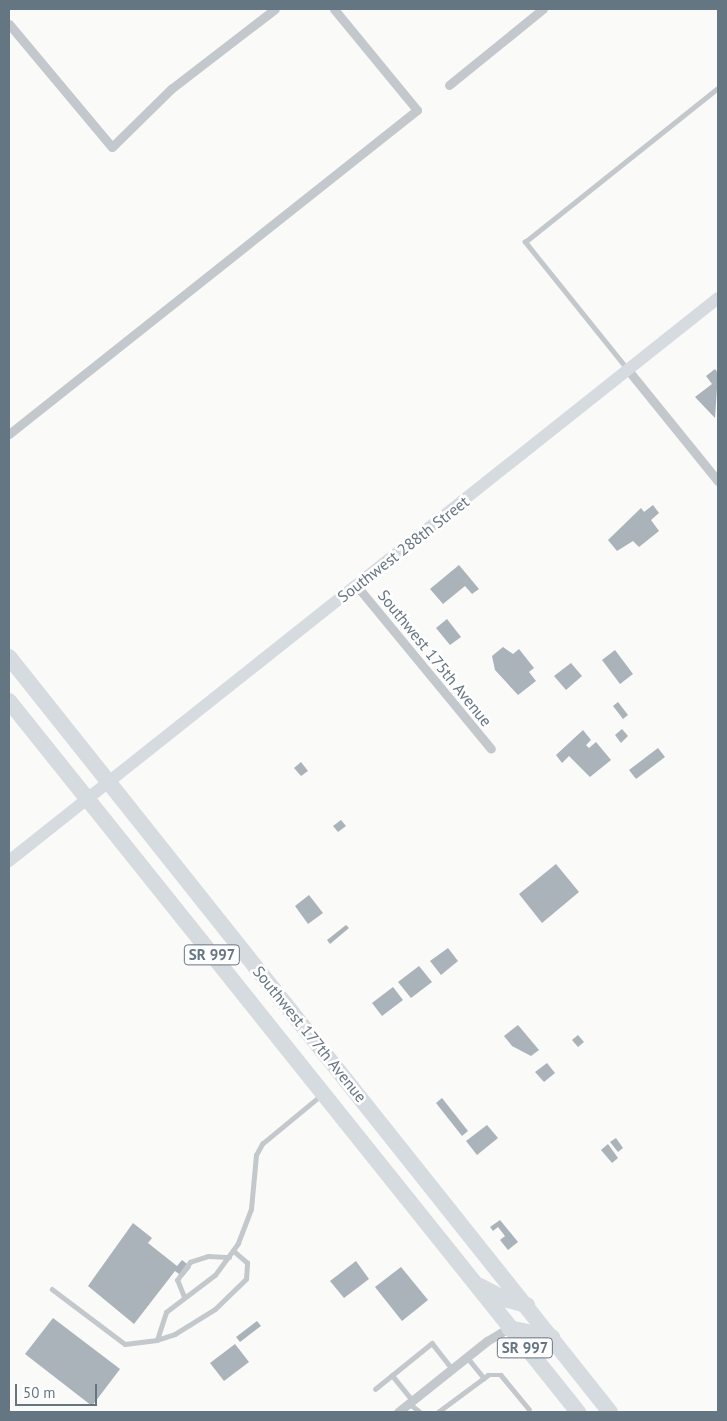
<!DOCTYPE html>
<style>
body{margin:0}
#map{position:relative;width:727px;height:1421px;overflow:hidden;background:#fafaf8;font-family:"PT Sans",sans-serif}
div>[style]{position:absolute}
.building>*{inset:0;background:#aab3b9}
.lane>*{height:4.5px;margin:-2.25px;padding:0 2.25px;transform-origin:2.25px;border-radius:2.25px;background:#c3c8cc}
.street>*{height:9px;margin:-4.5px;padding:0 4.5px;transform-origin:4.5px;border-radius:4.5px;background:#c3c8cc}
.secondary>*{height:12px;margin:-6px;padding:0 6px;transform-origin:6px;border-radius:6px;background:#d6dbdf}
.highway>*{height:16px;margin:-8px;padding:0 8px;transform-origin:8px;border-radius:8px;background:#d6dbdf}
span{translate:-50% -50%;white-space:nowrap;text-align:center;line-height:1.15;-webkit-text-stroke:5px #fff;paint-order:stroke}
.shield-label span{padding:1px 4px;background:#fff;border:1px solid;border-radius:4px;-webkit-text-stroke-width:0}
.shield-label{font-size:15px;color:#657683;font-weight:700}
.street-label{font-size:16px;color:#657683}
.frame{position:absolute;inset:0;border:10px solid #657683;pointer-events:none}
.scale{position:absolute;left:15px;top:1384px;width:82px;height:22px;box-sizing:border-box;border:2px solid #657683;border-top:0;padding-left:6px;font-size:15px;line-height:18px;white-space:nowrap;color:#657683;-webkit-text-stroke:4px #fff;paint-order:stroke}
</style>
<div id="map">
<div class="building">
<i style="clip-path:polygon(715px 369px,718px 373px,715px 418px,695px 397px,712px 384px,706px 376px)"></i>
<i style="clip-path:polygon(653px 505px,659px 513px,651px 520px,659px 531px,639px 547px,633px 541px,617px 551px,608px 540px,641px 508px,644px 512px)"></i>
<i style="clip-path:polygon(459px 565px,479px 589px,472px 594px,465px 586px,443px 604px,430px 589px)"></i>
<i style="clip-path:polygon(447px 619px,461px 637px,450px 645px,436px 628px)"></i>
<i style="clip-path:polygon(503px 647px,513px 654px,519px 649px,534px 668px,529px 672px,536px 681px,518px 695px,495px 670px,492px 656px)"></i>
<i style="clip-path:polygon(615px 650px,633px 674px,620px 684px,602px 660px)"></i>
<i style="clip-path:polygon(571px 663px,582px 676px,566px 690px,554px 676px)"></i>
<i style="clip-path:polygon(618px 702px,628px 715px,623px 719px,613px 706px)"></i>
<i style="clip-path:polygon(622px 729px,628px 736px,621px 743px,615px 735px)"></i>
<i style="clip-path:polygon(583px 730px,591px 740px,586px 745px,589px 748px,596px 742px,611px 760px,590px 777px,569px 756px,562px 763px,556px 755px)"></i>
<i style="clip-path:polygon(658px 748px,665px 757px,636px 779px,629px 770px)"></i>
<i style="clip-path:polygon(301px 762px,308px 771px,301px 776px,294px 768px)"></i>
<i style="clip-path:polygon(341px 820px,346px 826px,338px 832px,333px 826px)"></i>
<i style="clip-path:polygon(556px 864px,579px 892px,542px 923px,519px 894px)"></i>
<i style="clip-path:polygon(309px 895px,323px 913px,308px 924px,295px 906px)"></i>
<i style="clip-path:polygon(346px 925px,349px 928px,330px 944px,327px 940px)"></i>
<i style="clip-path:polygon(448px 948px,458px 961px,441px 975px,430px 961px)"></i>
<i style="clip-path:polygon(419px 966px,432px 982px,411px 998px,398px 982px)"></i>
<i style="clip-path:polygon(393px 987px,403px 1000px,382px 1016px,372px 1003px)"></i>
<i style="clip-path:polygon(518px 1025px,539px 1050px,531px 1056px,512px 1046px,504px 1036px)"></i>
<i style="clip-path:polygon(578px 1035px,584px 1042px,578px 1047px,572px 1040px)"></i>
<i style="clip-path:polygon(547px 1063px,555px 1073px,544px 1082px,535px 1072px)"></i>
<i style="clip-path:polygon(442px 1098px,468px 1131px,462px 1136px,436px 1103px)"></i>
<i style="clip-path:polygon(487px 1125px,498px 1138px,477px 1155px,466px 1141px)"></i>
<i style="clip-path:polygon(616px 1138px,623px 1148px,618px 1152px,610px 1142px)"></i>
<i style="clip-path:polygon(608px 1144px,618px 1158px,612px 1163px,601px 1150px)"></i>
<i style="clip-path:polygon(500px 1220px,518px 1242px,508px 1250px,500px 1240px,505px 1236px,498px 1227px,493px 1231px,490px 1227px)"></i>
<i style="clip-path:polygon(133px 1223px,152px 1238px,148px 1243px,177px 1266px,182px 1260px,191px 1267px,183px 1277px,175px 1271px,134px 1324px,88px 1286px)"></i>
<i style="clip-path:polygon(356px 1261px,369px 1279px,344px 1298px,330px 1281px)"></i>
<i style="clip-path:polygon(401px 1267px,428px 1300px,402px 1321px,375px 1287px)"></i>
<i style="clip-path:polygon(53px 1318px,120px 1369px,92px 1406px,25px 1354px)"></i>
<i style="clip-path:polygon(257px 1321px,261px 1326px,240px 1342px,236px 1337px)"></i>
<i style="clip-path:polygon(235px 1344px,249px 1362px,224px 1381px,210px 1363px)"></i>
</div>
<div class="lane">
<i style="left:627px;top:369px;width:163px;rotate:-128.8deg"></i>
<i style="left:525px;top:242px;width:247px;rotate:-38.6deg"></i>
<i style="left:52px;top:1289px;width:91px;rotate:37deg"></i>
<i style="left:125px;top:1344px;width:32px;rotate:-7deg"></i>
<i style="left:157px;top:1340px;width:29px;rotate:-72deg"></i>
<i style="left:166px;top:1312px;width:61px;rotate:-37.1deg"></i>
<i style="left:215px;top:1275px;width:39px;rotate:-54deg"></i>
<i style="left:238px;top:1243px;width:36px;rotate:-69deg"></i>
<i style="left:251px;top:1209px;width:54px;rotate:-84.7deg"></i>
<i style="left:256px;top:1155px;width:13px;rotate:-61deg"></i>
<i style="left:262px;top:1144px;width:75px;rotate:-39.6deg"></i>
<i style="left:184px;top:1297px;width:18px;rotate:-112deg"></i>
<i style="left:177px;top:1280px;width:22px;rotate:-54deg"></i>
<i style="left:190px;top:1262px;width:19px;rotate:-18deg"></i>
<i style="left:208px;top:1256px;width:21px;rotate:3deg"></i>
<i style="left:157px;top:1340px;width:19px;rotate:-18deg"></i>
<i style="left:175px;top:1334px;width:47px;rotate:-32deg"></i>
<i style="left:215px;top:1309px;width:43px;rotate:-44.1deg"></i>
<i style="left:246px;top:1279px;width:16px;rotate:-86deg"></i>
<i style="left:247px;top:1263px;width:18px;rotate:-139deg"></i>
<i style="left:467px;top:1357px;width:27px;rotate:51deg"></i>
<i style="left:392px;top:1375px;width:32px;rotate:51deg"></i>
<i style="left:375px;top:1389px;width:73px;rotate:-38.9deg"></i>
<i style="left:432px;top:1343px;width:33px;rotate:52deg"></i>
<i style="left:409px;top:1403px;width:14px;rotate:39deg"></i>
<i style="left:438px;top:1412px;width:62px;rotate:-36.5deg"></i>
<i style="left:488px;top:1375px;width:13px"></i>
<i style="left:501px;top:1375px;width:44px;rotate:50.5deg"></i>
</div>
<div class="street">
<i style="left:9px;top:24px;width:160px;rotate:50.1deg"></i>
<i style="left:112px;top:147px;width:83px;rotate:-44.5deg"></i>
<i style="left:171px;top:89px;width:131px;rotate:-37.6deg"></i>
<i style="left:449px;top:85px;width:121px;rotate:-39deg"></i>
<i style="left:628px;top:370px;width:143px;rotate:51deg"></i>
<i style="left:9px;top:434px;width:521px;rotate:-38.45deg"></i>
<i style="left:417px;top:110px;width:131px;rotate:-129.4deg"></i>
<i style="left:356px;top:585px;width:212px;rotate:50.5deg"></i>
<i style="left:398px;top:1412px;width:114px;rotate:-38.6deg"></i>
<i style="left:487px;top:1341px;width:26px;rotate:-31deg"></i>
</div>
<div class="secondary">
<i style="left:9px;top:861px;width:905px;rotate:-38.45deg"></i>
</div>
<div class="highway">
<i style="left:9px;top:657px;width:965px;rotate:51.48deg"></i>
<i style="left:9px;top:701px;width:911px;rotate:51.33deg"></i>
<i style="left:480px;top:1286px;width:27px;rotate:28deg"></i>
<i style="left:504px;top:1299px;width:24px;rotate:15deg"></i>
<i style="left:509px;top:1328px;width:44px;rotate:11.8deg"></i>
</div>
<div class="shield-label">
<span style="left:212px;top:955px">SR 997</span>
<span style="left:525px;top:1348px">SR 997</span>
</div>
<div class="street-label">
<span style="left:403px;top:549px;rotate:-38deg">Southwest 288th Street</span>
<span style="left:435px;top:658px;rotate:51deg">Southwest 175th Avenue</span>
<span style="left:310px;top:1034px;rotate:51deg">Southwest 177th Avenue</span>
</div>
<div class="frame"></div>
<div class="scale">50 m</div>
</div>
